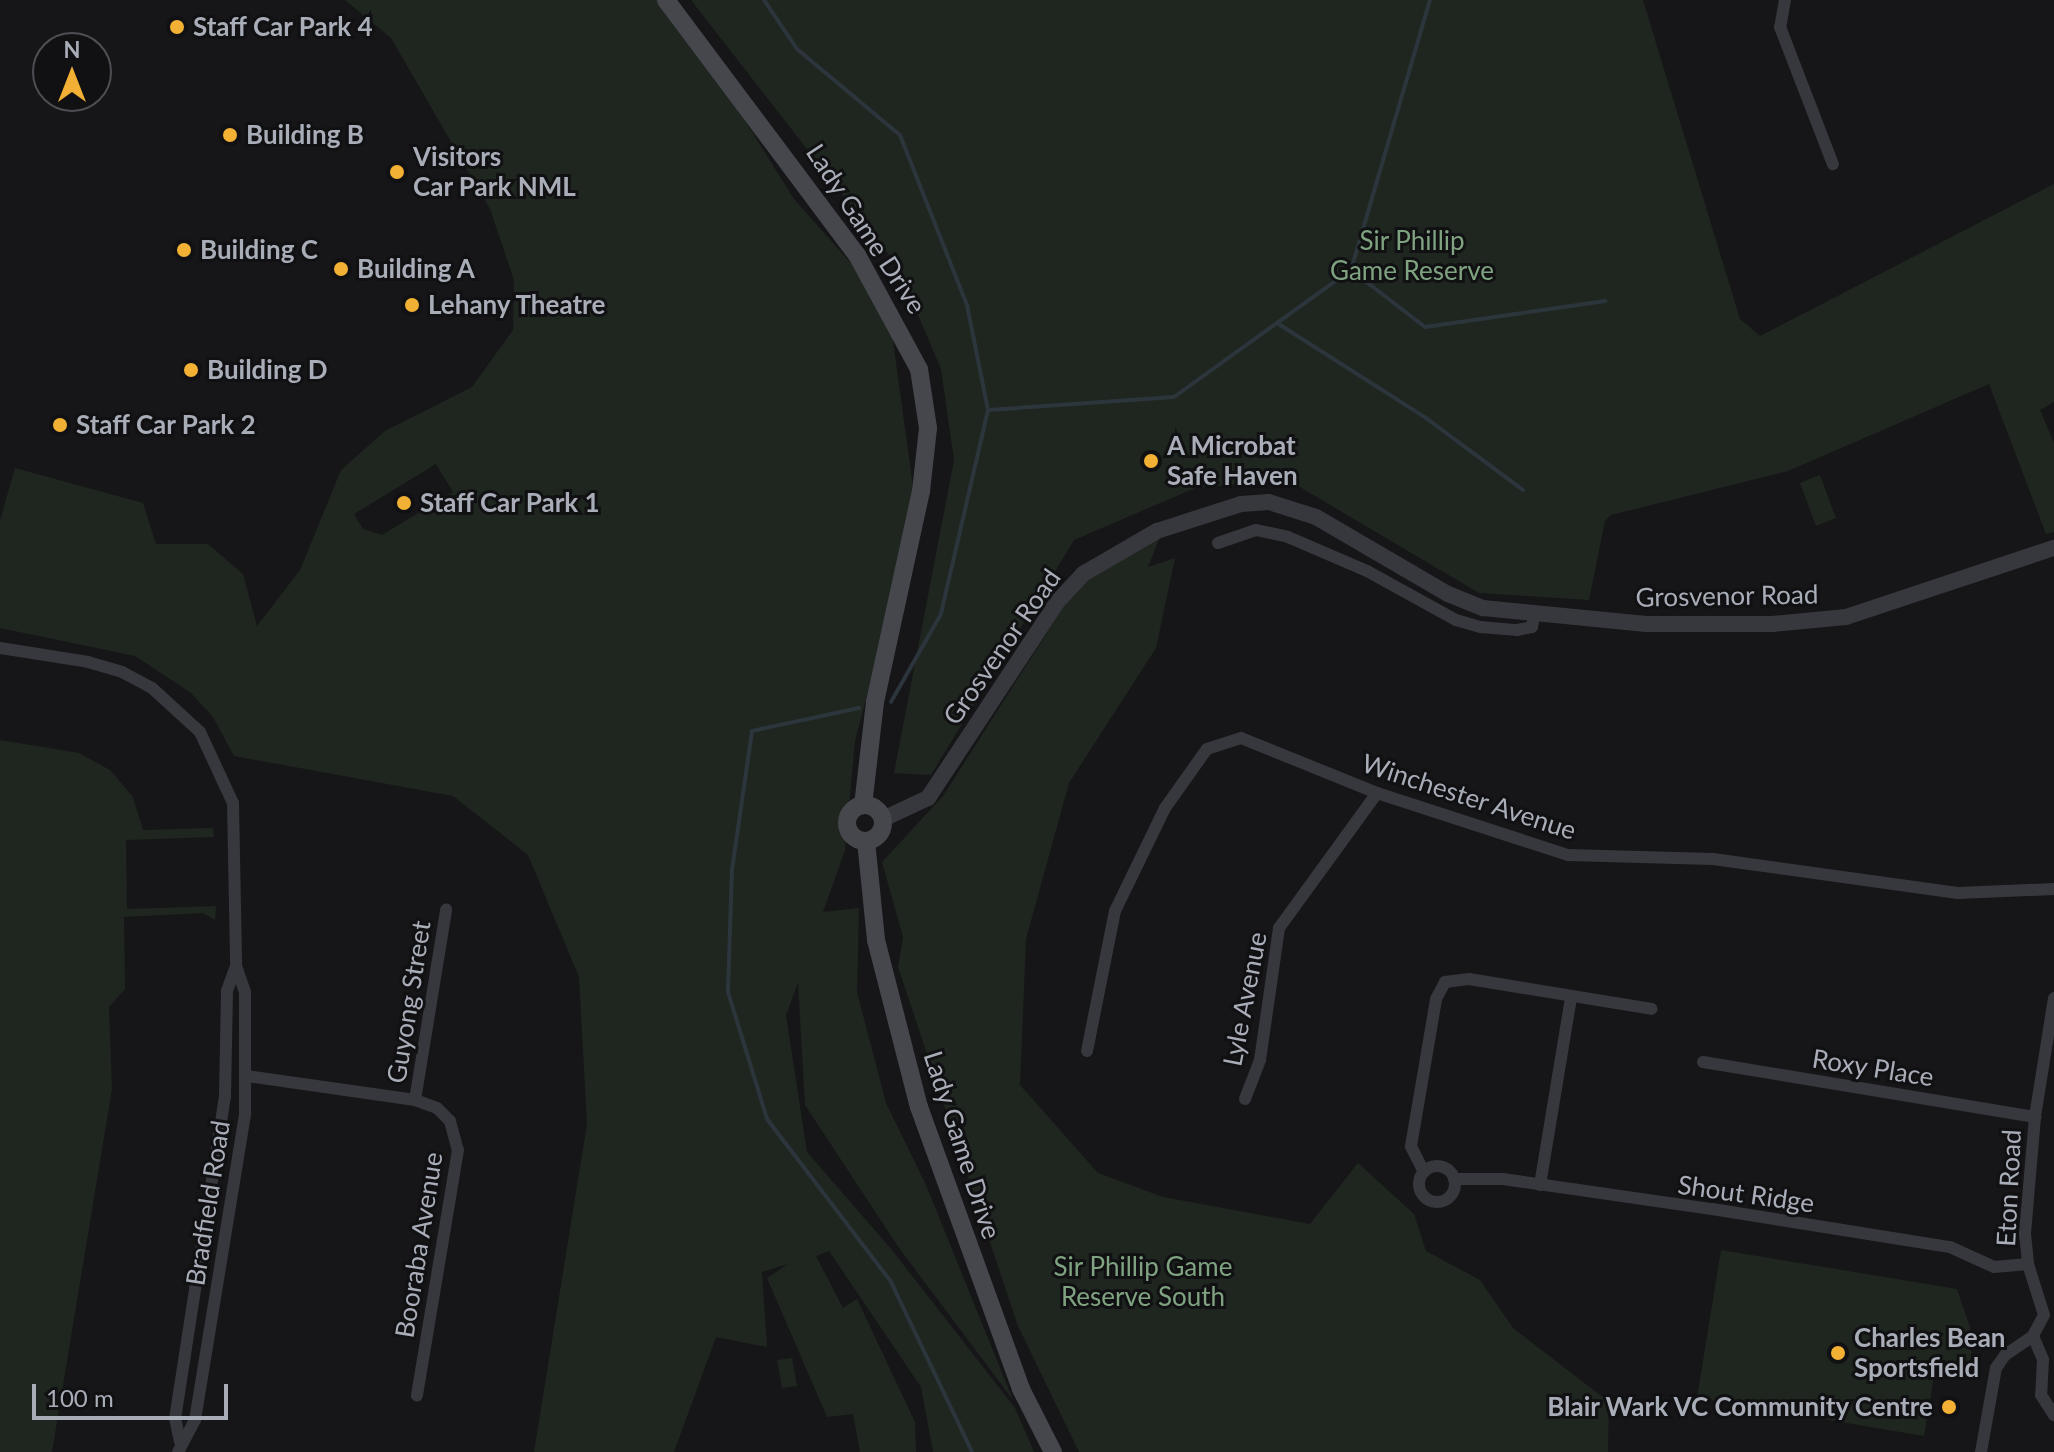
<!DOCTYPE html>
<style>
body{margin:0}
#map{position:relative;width:2054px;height:1452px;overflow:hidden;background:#161618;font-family:Lato,sans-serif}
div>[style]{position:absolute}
.green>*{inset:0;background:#1e261f}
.stream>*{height:4px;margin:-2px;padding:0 2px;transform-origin:2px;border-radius:2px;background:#2c353c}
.minor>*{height:12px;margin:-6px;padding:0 6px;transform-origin:6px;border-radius:6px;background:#37383d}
.minor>.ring{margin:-6px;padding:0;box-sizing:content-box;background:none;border:12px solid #37383d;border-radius:50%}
.tertiary>*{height:16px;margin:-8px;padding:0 8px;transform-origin:8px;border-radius:8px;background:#37383d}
.secondary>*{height:18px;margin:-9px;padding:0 9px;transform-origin:9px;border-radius:9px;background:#45474d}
.secondary>.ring{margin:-9px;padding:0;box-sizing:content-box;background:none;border:18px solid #45474d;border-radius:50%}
.dots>*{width:22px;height:22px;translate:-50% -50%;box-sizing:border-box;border:4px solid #111113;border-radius:50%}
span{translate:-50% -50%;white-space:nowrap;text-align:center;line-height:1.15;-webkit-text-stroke:6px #111113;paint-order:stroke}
.poi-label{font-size:26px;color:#a8adb8;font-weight:700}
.left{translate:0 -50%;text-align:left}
.right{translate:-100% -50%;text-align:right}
.street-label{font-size:26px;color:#a8adb8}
.park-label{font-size:26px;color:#7fa381}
.north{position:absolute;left:32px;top:32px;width:80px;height:80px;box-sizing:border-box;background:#111113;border:2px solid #4d4f55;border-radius:50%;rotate:0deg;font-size:22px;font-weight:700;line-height:32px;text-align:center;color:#a8adb8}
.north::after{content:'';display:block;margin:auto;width:28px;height:36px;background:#f2b134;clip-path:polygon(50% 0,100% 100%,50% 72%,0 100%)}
.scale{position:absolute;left:32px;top:1384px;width:196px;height:36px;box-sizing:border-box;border:4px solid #a8adb8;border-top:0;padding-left:10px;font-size:24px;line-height:28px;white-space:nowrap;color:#a8adb8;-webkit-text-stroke:6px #111113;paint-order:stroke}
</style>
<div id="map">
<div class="green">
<i style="clip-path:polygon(evenodd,345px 0,658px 0,709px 63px,794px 199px,888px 305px,916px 508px,855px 741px,845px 850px,823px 912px,859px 908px,857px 992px,886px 1103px,926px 1185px,1013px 1400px,899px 1248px,805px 1105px,798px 983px,786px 1015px,807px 1152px,892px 1250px,1015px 1408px,1034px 1452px,933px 1452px,921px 1387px,829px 1251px,816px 1256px,843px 1308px,857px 1299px,915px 1422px,916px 1452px,860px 1452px,853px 1414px,827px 1417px,767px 1278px,788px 1264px,762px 1272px,767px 1347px,716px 1337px,674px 1452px,534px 1452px,587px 1124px,579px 977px,528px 855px,453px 796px,234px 756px,213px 717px,191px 693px,135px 656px,0 628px,0 520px,15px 468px,143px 503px,156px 544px,208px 544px,243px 574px,257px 626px,300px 570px,341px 470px,385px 431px,472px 387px,513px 330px,514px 280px,490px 209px,391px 38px,345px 0,436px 464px,453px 492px,382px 535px,363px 529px,354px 514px,436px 464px)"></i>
<i style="clip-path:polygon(691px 0,1643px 0,1740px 319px,1760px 336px,2054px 184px,2054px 402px,2040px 410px,2054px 443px,2054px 532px,2046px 534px,1989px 384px,1788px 471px,1611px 515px,1605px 521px,1589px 600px,1479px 593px,1288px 480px,1195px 488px,1074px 540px,931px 775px,894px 773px,954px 460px,941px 369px,897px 265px)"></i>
<i style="clip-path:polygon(1820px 475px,1836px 518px,1816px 526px,1800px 483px)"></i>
<i style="clip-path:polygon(1161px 534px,1148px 567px,1175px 558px,1156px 648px,1069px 783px,1026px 939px,1020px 1085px,1098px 1173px,1163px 1197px,1310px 1224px,1358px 1163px,1414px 1214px,1426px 1251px,1480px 1280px,1513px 1328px,1609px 1402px,1608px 1452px,1079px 1452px,1018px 1326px,898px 967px,903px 937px,882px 862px,943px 796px,1075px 589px)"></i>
<i style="clip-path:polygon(0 740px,79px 753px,110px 770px,133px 797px,143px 830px,213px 828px,214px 837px,126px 840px,127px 909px,216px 906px,215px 920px,203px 913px,124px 917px,125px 989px,109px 1007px,112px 1089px,52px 1452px,0 1452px)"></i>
<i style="clip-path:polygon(1721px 1250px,1957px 1289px,1973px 1336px,1969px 1374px,1935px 1370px,1924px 1436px,1697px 1398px)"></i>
<i style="clip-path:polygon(792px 1358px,797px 1386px,782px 1388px,777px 1360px)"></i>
</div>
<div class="stream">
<i style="left:764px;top:0;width:59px;rotate:56deg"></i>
<i style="left:797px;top:49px;width:134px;rotate:39.9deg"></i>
<i style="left:900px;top:135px;width:183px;rotate:68.5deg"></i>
<i style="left:967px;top:305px;width:107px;rotate:78.7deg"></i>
<i style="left:988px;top:410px;width:209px;rotate:103deg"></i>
<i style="left:941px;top:614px;width:101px;rotate:119.6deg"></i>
<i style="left:1351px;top:270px;width:281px;rotate:-73.7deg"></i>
<i style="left:1277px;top:323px;width:177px;rotate:32.5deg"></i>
<i style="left:1426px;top:418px;width:121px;rotate:36.6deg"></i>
<i style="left:988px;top:410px;width:186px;rotate:-4deg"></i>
<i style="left:1174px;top:397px;width:218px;rotate:-35.7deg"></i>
<i style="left:1351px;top:270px;width:93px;rotate:37.6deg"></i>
<i style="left:1425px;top:327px;width:182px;rotate:-8.2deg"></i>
<i style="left:859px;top:708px;width:109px;rotate:167.9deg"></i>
<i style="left:752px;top:731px;width:139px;rotate:98.2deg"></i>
<i style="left:732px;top:869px;width:123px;rotate:91.9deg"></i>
<i style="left:728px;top:992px;width:133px;rotate:72.9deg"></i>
<i style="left:767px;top:1119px;width:205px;rotate:52.7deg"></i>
<i style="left:891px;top:1282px;width:188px;rotate:64.5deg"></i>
</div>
<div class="minor">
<i style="left:1785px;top:0;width:27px;rotate:100deg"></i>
<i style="left:1780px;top:27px;width:147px;rotate:68.9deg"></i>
<i style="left:1218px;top:543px;width:40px;rotate:-18.9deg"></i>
<i style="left:1256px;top:530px;width:33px;rotate:12deg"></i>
<i style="left:1288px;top:537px;width:86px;rotate:23.3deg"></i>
<i style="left:1367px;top:571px;width:102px;rotate:28.8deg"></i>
<i style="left:1456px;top:620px;width:26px;rotate:16deg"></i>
<i style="left:1481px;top:627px;width:36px;rotate:5deg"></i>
<i style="left:1517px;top:630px;width:15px;rotate:-11deg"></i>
<i style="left:1532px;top:627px;width:11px;rotate:-80deg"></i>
<i style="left:0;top:648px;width:89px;rotate:9deg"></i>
<i style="left:88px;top:662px;width:35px;rotate:16deg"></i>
<i style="left:122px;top:672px;width:34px;rotate:28deg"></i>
<i style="left:152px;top:688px;width:65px;rotate:42.5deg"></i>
<i style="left:200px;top:732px;width:78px;rotate:65.1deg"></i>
<i style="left:233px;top:803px;width:163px;rotate:88.9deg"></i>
<i style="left:236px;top:966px;width:27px;rotate:110deg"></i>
<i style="left:227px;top:991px;width:105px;rotate:91.1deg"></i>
<i style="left:225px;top:1096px;width:326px;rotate:98.8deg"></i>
<i style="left:175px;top:1418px;width:25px;rotate:78deg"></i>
<i style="left:2054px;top:998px;width:121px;rotate:99.1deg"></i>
<i style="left:2035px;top:1117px;width:117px;rotate:94.9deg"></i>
<i style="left:2025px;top:1234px;width:30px;rotate:84deg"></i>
<i style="left:2028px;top:1264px;width:53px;rotate:72.6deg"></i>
<i style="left:2044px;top:1315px;width:24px;rotate:118deg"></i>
<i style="left:2033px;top:1336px;width:26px;rotate:67deg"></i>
<i style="left:2043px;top:1360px;width:35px;rotate:93deg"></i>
<i style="left:2041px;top:1395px;width:24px;rotate:57deg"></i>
<i style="left:1087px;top:1051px;width:143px;rotate:-78.7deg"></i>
<i style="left:1115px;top:911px;width:114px;rotate:-64.1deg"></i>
<i style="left:1165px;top:808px;width:72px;rotate:-54.6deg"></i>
<i style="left:1207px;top:749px;width:36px;rotate:-18deg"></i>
<i style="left:1241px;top:738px;width:147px;rotate:22deg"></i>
<i style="left:1377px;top:793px;width:201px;rotate:18deg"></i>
<i style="left:1568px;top:855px;width:145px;rotate:1.6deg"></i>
<i style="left:1713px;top:859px;width:247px;rotate:7.9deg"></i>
<i style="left:1958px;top:893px;width:96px;rotate:-2.4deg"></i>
<i style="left:1703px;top:1062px;width:337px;rotate:9.4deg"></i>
<i style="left:247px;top:1076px;width:170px;rotate:8.1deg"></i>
<i style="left:415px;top:1100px;width:23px;rotate:20deg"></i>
<i style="left:437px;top:1108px;width:18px;rotate:45deg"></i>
<i style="left:450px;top:1121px;width:30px;rotate:75deg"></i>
<i style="left:458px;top:1150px;width:249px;rotate:99.5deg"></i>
<i style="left:1245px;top:1099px;width:42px;rotate:-69deg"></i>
<i style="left:1260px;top:1060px;width:133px;rotate:-81.8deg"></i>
<i style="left:1279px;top:928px;width:167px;rotate:-54deg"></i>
<i style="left:415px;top:1100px;width:193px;rotate:-80.7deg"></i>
<i class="ring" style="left:1419px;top:1166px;width:24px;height:24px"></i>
<i style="left:1424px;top:1172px;width:29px;rotate:-117deg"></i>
<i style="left:1411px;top:1146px;width:149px;rotate:-80.3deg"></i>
<i style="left:1436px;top:999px;width:19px;rotate:-62deg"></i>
<i style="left:1445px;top:982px;width:24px;rotate:-7deg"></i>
<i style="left:1469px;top:979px;width:185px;rotate:9.3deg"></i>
<i style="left:1454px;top:1179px;width:49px"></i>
<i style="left:1503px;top:1179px;width:211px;rotate:8.2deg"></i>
<i style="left:1712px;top:1209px;width:241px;rotate:9.1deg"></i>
<i style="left:1950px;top:1247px;width:48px;rotate:24.4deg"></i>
<i style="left:1994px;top:1267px;width:34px;rotate:-5deg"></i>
<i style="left:1540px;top:1185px;width:191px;rotate:-80.6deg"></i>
<i style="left:178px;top:1452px;width:36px;rotate:-62deg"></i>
<i style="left:195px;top:1420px;width:311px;rotate:-80.7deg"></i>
<i style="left:245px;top:1113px;width:121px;rotate:-90deg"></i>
<i style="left:245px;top:992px;width:28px;rotate:-109deg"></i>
<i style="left:1981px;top:1452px;width:85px;rotate:-79.9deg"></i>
<i style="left:1996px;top:1368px;width:16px;rotate:-55deg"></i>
<i style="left:2005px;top:1355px;width:34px;rotate:-34deg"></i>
</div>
<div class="tertiary">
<i style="left:883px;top:819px;width:50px;rotate:-25deg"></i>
<i style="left:928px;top:798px;width:236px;rotate:-56.6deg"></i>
<i style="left:1058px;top:601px;width:37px;rotate:-47deg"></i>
<i style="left:1083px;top:574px;width:86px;rotate:-30.2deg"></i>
<i style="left:1157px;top:531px;width:88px;rotate:-17.8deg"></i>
<i style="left:1241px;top:504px;width:28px;rotate:-4deg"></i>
<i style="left:1269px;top:502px;width:49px;rotate:17.7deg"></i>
<i style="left:1316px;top:517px;width:153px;rotate:30.3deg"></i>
<i style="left:1448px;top:594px;width:38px;rotate:22deg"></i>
<i style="left:1483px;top:608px;width:164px;rotate:5.6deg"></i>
<i style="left:1646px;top:624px;width:126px"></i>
<i style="left:1772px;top:624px;width:74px;rotate:-5.4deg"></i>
<i style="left:1846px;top:617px;width:219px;rotate:-18.4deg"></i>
</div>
<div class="secondary">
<i style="left:666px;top:0;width:319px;rotate:53.2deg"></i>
<i style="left:857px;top:255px;width:130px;rotate:61.5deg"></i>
<i style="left:919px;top:369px;width:60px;rotate:81.3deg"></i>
<i style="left:928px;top:428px;width:63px;rotate:96.3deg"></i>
<i style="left:921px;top:491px;width:216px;rotate:102.3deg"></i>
<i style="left:875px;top:702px;width:104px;rotate:96.6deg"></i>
<i class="ring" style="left:847px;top:805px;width:18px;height:18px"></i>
<i style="left:866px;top:841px;width:100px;rotate:84.2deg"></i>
<i style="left:876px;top:940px;width:172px;rotate:75.6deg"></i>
<i style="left:919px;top:1107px;width:300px;rotate:70.1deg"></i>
<i style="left:1021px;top:1389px;width:71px;rotate:63.1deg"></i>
</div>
<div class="dots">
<i style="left:177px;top:27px;background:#f2b134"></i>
<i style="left:230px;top:135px;background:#f2b134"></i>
<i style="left:397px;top:172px;background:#f2b134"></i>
<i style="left:184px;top:250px;background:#f2b134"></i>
<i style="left:341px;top:269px;background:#f2b134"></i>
<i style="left:412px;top:305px;background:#f2b134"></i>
<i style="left:191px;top:370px;background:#f2b134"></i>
<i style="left:60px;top:425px;background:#f2b134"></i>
<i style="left:1151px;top:461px;background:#f2b134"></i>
<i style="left:404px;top:503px;background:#f2b134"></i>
<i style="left:1838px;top:1353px;background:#f2b134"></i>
<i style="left:1949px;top:1407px;background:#f2b134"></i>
</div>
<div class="poi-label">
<span class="left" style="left:193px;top:27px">Staff Car Park 4</span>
<span class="left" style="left:246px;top:135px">Building B</span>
<span class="left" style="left:413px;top:172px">Visitors<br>Car Park NML</span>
<span class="left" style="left:200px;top:250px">Building C</span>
<span class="left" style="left:357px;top:269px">Building A</span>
<span class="left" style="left:428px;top:305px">Lehany Theatre</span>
<span class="left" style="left:207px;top:370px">Building D</span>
<span class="left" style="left:76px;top:425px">Staff Car Park 2</span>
<span class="left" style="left:1167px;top:461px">A Microbat<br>Safe Haven</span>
<span class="left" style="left:420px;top:503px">Staff Car Park 1</span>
<span class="left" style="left:1854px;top:1353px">Charles Bean<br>Sportsfield</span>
<span class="right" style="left:1933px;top:1407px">Blair Wark VC Community Centre</span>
</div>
<div class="street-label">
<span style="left:866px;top:229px;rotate:57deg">Lady Game Drive</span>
<span style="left:1727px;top:596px;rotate:-1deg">Grosvenor Road</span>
<span style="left:1002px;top:647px;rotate:-55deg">Grosvenor Road</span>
<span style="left:1469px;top:797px;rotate:18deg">Winchester Avenue</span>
<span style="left:1245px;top:999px;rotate:-79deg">Lyle Avenue</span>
<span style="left:409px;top:1002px;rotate:-81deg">Guyong Street</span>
<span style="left:1873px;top:1068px;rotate:9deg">Roxy Place</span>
<span style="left:962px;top:1145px;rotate:72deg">Lady Game Drive</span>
<span style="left:2009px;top:1188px;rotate:-87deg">Eton Road</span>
<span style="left:1746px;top:1194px;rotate:8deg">Shout Ridge</span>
<span style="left:208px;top:1203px;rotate:-81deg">Bradfield Road</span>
<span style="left:419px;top:1245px;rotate:-81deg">Booraba Avenue</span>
</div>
<div class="park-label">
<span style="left:1412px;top:256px">Sir Phillip<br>Game Reserve</span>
<span style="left:1143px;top:1282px">Sir Phillip Game<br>Reserve South</span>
</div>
<div class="north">N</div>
<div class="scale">100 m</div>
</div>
